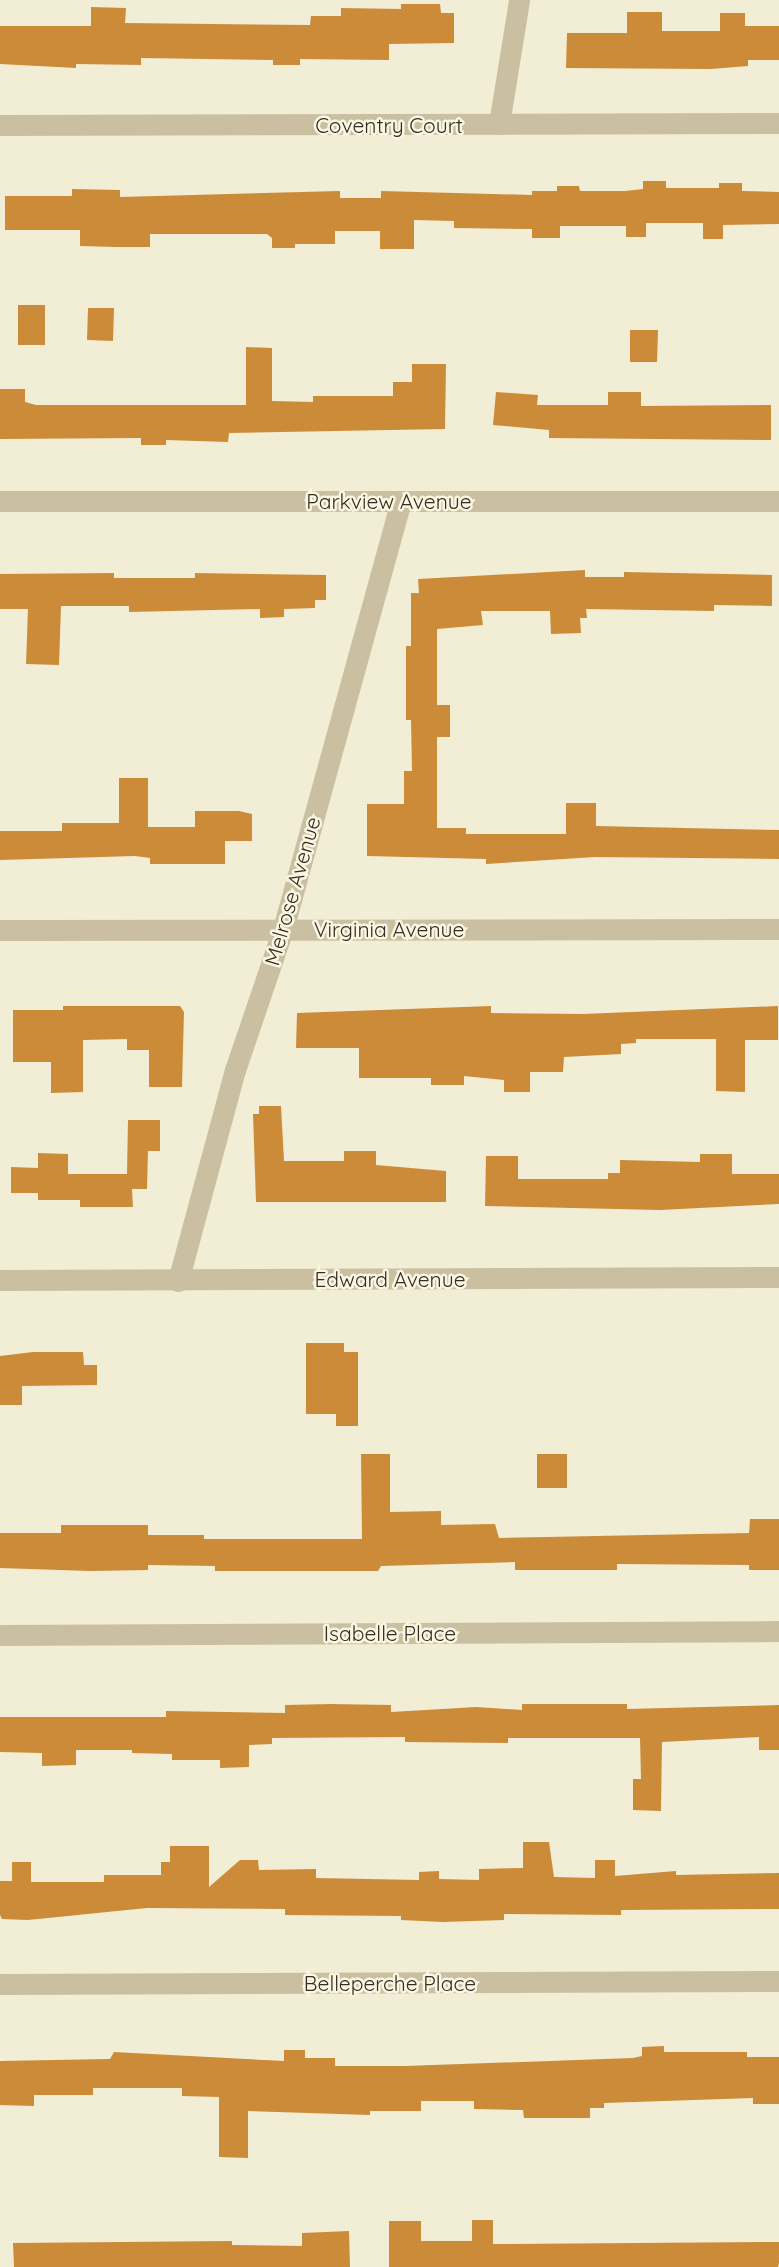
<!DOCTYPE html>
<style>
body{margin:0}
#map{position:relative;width:779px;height:2267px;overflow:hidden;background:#f2edd5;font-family:Quicksand,sans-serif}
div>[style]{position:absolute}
.building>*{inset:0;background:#cc8b39}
.minor>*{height:21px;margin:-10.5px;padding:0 10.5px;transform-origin:10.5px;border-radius:10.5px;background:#cac0a1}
span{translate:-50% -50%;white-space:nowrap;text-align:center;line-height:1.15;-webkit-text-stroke:5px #faf6e2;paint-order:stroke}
.street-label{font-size:21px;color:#342e24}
</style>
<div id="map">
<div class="building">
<i style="clip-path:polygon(401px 4px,440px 4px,441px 13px,454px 13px,454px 43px,389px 44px,389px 60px,300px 59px,300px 65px,273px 65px,273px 60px,141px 58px,141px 65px,76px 64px,76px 68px,0 64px,0 26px,91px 26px,91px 7px,126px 8px,125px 23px,310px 25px,311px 16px,341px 16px,341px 8px,401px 9px)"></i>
<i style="clip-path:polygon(627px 12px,662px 12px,662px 31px,720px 31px,720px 13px,745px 13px,745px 26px,779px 26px,779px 60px,748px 60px,748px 66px,711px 69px,566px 68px,567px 33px,627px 33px)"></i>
<i style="clip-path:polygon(643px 181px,666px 181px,666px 188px,719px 188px,719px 183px,742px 183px,742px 191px,779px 192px,779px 224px,723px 225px,723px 239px,703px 239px,703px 223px,646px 223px,646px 237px,626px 237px,626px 226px,560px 226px,560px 238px,532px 238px,532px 229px,454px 228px,454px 221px,414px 220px,414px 249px,380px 249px,380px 231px,335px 231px,335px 244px,295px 244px,295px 248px,272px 248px,272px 238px,267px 234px,150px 234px,150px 247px,116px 247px,80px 246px,80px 230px,5px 230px,5px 196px,72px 196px,72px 189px,120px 190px,120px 197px,340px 191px,340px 198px,381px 198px,381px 191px,532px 195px,532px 191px,557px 191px,557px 186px,579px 186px,580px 191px,625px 191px,643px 189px)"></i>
<i style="clip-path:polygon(18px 305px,45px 305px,45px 345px,18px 345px)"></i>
<i style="clip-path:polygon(88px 308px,114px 308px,113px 341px,87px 340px)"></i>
<i style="clip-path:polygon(630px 330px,658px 330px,657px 362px,630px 362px)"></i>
<i style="clip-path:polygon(246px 347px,272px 348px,272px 401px,313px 402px,313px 396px,393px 396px,393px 382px,412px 382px,412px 364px,446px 364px,445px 429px,229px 433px,228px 442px,166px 440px,166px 445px,141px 445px,141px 438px,0 439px,0 389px,25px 389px,25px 402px,36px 405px,246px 405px)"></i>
<i style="clip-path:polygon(496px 392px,538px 395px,537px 405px,608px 405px,608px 392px,641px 392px,641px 406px,771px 405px,771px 440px,549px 438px,549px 430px,493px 425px)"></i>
<i style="clip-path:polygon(585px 570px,585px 577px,624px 577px,624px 572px,772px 575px,772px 606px,714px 605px,714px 611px,586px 609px,587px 618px,580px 618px,581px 633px,551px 634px,550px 611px,481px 611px,483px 625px,437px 629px,437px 705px,450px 705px,450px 737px,437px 737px,437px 828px,466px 828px,466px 834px,566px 834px,566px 803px,596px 803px,596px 826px,779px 830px,779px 859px,595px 857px,486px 864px,486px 859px,367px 856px,367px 804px,404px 804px,404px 771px,412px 771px,411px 720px,406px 720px,406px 646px,411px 646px,411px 593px,419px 593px,418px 579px)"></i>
<i style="clip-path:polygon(114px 573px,114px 578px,195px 578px,195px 573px,326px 575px,326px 600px,315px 600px,315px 608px,284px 609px,284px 617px,260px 618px,260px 609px,129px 612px,129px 606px,61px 606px,59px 665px,26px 664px,28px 609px,0 609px,0 574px)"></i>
<i style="clip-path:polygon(119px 778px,148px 778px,148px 827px,195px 827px,195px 811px,239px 811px,252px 814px,252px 841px,225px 841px,225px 864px,150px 864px,150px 858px,135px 856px,0 860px,0 831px,62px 831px,62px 823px,119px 823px)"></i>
<i style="clip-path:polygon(63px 1006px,180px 1006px,184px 1012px,182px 1087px,149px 1087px,149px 1050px,127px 1050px,127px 1039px,83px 1040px,83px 1092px,51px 1093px,51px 1062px,13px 1062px,13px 1010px,63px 1010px)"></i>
<i style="clip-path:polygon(491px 1006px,491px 1013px,583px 1014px,778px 1006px,778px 1040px,745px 1040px,745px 1092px,716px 1091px,716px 1039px,636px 1039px,636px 1043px,621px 1044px,621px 1054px,564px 1057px,563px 1072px,530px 1072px,530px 1092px,504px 1092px,504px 1080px,464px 1076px,464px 1085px,431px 1085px,431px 1078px,359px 1078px,359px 1048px,296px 1048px,297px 1013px)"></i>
<i style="clip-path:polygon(259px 1106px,281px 1106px,284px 1161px,344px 1161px,344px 1151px,376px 1151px,376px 1165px,446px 1171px,446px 1202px,256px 1202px,253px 1114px,259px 1114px)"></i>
<i style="clip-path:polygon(128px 1120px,160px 1120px,160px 1151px,148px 1151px,147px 1189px,132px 1189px,133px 1207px,80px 1207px,80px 1200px,38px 1200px,38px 1193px,11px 1193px,11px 1167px,38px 1168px,38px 1153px,68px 1154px,68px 1174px,127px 1174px)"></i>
<i style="clip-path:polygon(700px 1154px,732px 1154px,732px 1174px,779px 1174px,779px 1204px,660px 1210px,485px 1206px,486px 1156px,518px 1156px,518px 1179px,608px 1179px,608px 1173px,620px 1173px,620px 1160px,700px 1162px)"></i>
<i style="clip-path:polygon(306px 1343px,344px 1343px,344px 1352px,358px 1352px,358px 1426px,336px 1426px,336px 1414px,306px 1414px)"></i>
<i style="clip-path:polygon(33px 1352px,83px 1352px,84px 1365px,97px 1365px,97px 1385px,22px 1386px,22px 1405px,0 1405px,0 1356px)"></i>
<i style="clip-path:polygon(361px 1454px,390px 1454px,390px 1512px,441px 1511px,441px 1525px,495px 1524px,499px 1538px,749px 1533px,750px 1519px,779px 1519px,779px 1570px,749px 1570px,749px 1565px,617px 1564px,617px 1570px,515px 1570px,515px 1562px,381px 1566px,378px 1571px,215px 1571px,215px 1566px,148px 1565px,148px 1570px,90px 1571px,0 1568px,0 1533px,61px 1533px,61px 1525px,148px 1525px,148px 1535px,204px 1535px,204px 1539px,362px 1539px)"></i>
<i style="clip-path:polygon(537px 1454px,567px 1454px,567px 1488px,537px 1488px)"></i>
<i style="clip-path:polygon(331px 1704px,391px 1705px,391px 1712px,476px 1707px,522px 1710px,522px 1704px,627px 1704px,627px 1709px,779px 1705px,779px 1750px,759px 1750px,759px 1737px,662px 1742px,661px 1811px,633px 1810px,633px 1779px,641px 1779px,640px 1738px,508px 1738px,508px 1743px,405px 1742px,405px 1737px,272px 1738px,272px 1744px,249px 1745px,249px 1767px,220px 1768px,220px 1760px,172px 1760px,172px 1754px,132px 1753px,132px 1750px,76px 1750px,76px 1765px,42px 1766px,42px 1753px,0 1752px,0 1717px,166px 1717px,166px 1711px,285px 1713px,285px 1705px)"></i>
<i style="clip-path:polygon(523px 1842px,549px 1842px,554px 1877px,595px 1878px,595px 1860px,615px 1860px,615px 1876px,676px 1871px,676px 1875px,779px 1873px,779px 1909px,621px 1910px,621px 1915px,504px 1914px,504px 1920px,443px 1922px,401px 1920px,401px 1916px,285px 1915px,285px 1909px,147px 1908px,28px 1920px,2px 1919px,0 1915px,0 1881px,12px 1881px,12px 1862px,31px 1862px,31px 1882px,104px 1882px,104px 1875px,161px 1875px,161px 1862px,170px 1862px,170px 1846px,209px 1846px,209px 1887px,240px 1860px,258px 1860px,259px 1870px,316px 1869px,316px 1878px,419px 1880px,419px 1872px,439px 1871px,439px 1879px,479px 1880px,479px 1869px,523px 1868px)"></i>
<i style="clip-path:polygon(664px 2046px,664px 2052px,747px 2052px,747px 2057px,779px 2057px,779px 2104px,753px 2104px,753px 2098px,604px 2103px,604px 2108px,590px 2108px,590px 2118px,524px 2118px,523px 2110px,474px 2109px,474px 2101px,421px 2101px,421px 2111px,370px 2111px,370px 2115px,248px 2111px,248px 2158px,219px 2157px,219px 2097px,182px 2096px,182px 2088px,93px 2088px,93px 2095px,34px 2095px,34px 2106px,0 2105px,0 2061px,110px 2059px,114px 2052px,284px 2061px,284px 2050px,305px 2050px,305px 2058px,335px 2058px,335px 2066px,405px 2066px,633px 2058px,642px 2056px,642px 2047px)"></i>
<i style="clip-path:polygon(472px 2220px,493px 2220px,493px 2244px,779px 2242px,779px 2263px,778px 2267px,389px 2267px,389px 2221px,421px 2221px,421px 2241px,472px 2241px)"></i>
<i style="clip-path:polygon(349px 2231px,350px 2267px,14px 2267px,13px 2243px,232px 2241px,232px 2245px,302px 2246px,302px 2233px)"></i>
</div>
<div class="minor">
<i style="left:499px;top:124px;width:126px;rotate:-80.8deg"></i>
<i style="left:0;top:125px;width:779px;rotate:-0.15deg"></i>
<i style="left:0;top:501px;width:779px"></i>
<i style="left:0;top:930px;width:779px;rotate:-0.07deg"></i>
<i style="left:0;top:1280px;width:779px;rotate:-0.22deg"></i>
<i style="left:178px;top:1281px;width:219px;rotate:-74.9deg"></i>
<i style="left:235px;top:1070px;width:149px;rotate:-71.2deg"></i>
<i style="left:283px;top:929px;width:444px;rotate:-74.6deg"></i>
<i style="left:0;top:1635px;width:779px;rotate:-0.29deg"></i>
<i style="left:0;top:1984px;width:779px;rotate:-0.22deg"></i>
</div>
<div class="street-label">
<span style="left:389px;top:125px">Coventry Court</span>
<span style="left:389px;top:501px">Parkview Avenue</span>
<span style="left:292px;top:891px;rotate:-74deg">Melrose Avenue</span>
<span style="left:389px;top:929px">Virginia Avenue</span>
<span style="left:390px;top:1279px">Edward Avenue</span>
<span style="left:390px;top:1633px">Isabelle Place</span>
<span style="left:390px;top:1983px">Belleperche Place</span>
</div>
</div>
